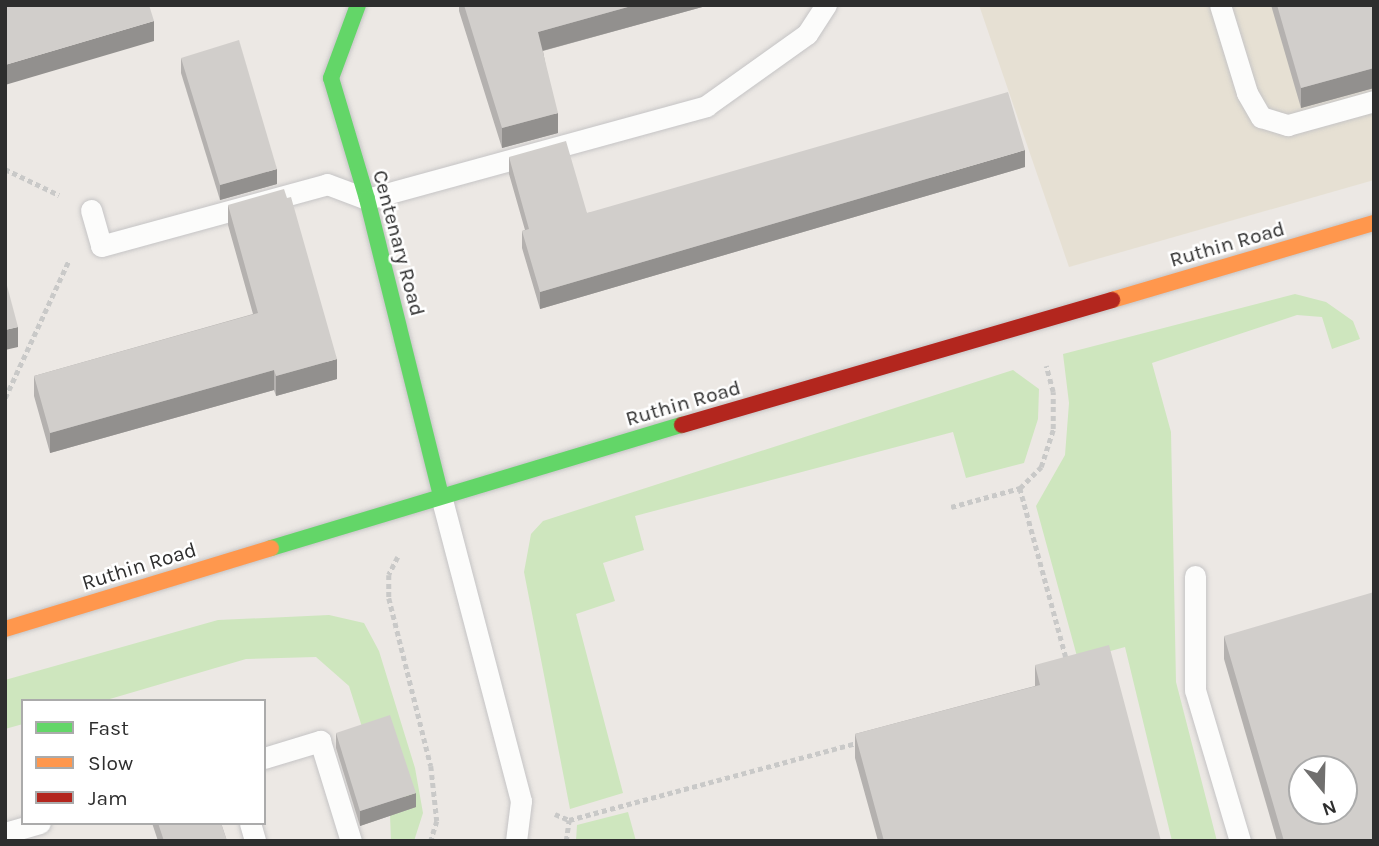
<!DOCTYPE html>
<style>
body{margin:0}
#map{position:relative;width:1379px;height:846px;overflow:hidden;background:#ece8e4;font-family:Karla,sans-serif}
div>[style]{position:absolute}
.education>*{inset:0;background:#e6e0d3}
.green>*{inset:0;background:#cee6be}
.path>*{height:4.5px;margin-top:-2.25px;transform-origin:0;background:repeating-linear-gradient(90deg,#c9c9c8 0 5px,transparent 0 8.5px)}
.roads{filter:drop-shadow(0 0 2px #c5c4c5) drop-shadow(0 0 2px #c5c4c5)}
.lane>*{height:21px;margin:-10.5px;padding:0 10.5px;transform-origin:10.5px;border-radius:10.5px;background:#fcfcfb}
.fast>*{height:16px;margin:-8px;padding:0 8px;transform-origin:8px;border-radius:8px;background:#63d668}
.slow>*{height:16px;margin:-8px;padding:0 8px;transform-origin:8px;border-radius:8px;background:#ff974d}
.jam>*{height:16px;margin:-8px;padding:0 8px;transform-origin:8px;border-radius:8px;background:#b3261e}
.wall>*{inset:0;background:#b4b1af}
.shaded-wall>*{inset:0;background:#92908e}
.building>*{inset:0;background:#d1cecb}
span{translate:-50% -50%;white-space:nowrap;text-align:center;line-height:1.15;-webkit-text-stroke:5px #fff;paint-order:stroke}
.street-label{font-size:21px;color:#2e2e2e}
.frame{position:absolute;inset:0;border:7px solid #2e2e2e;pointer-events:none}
.legend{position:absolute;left:21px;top:699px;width:245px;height:126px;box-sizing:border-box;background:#fff;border:2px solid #ababab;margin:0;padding:9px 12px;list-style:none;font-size:21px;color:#2e2e2e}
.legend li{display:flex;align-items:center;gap:14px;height:35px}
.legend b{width:35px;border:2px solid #ababab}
.north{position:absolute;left:1288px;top:755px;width:70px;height:70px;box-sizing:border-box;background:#fff;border:2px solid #ababab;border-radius:50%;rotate:161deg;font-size:19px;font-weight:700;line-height:28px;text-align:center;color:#2e2e2e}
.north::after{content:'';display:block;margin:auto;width:24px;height:32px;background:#706f6e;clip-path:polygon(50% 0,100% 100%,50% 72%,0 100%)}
</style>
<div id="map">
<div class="education">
<i style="clip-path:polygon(979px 5px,1374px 5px,1374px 180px,1069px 267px)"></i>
</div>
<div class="green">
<i style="clip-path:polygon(1295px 294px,1326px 302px,1353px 321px,1360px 339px,1332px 349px,1322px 317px,1297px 315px,1152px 363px,1171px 432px,1176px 682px,1217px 841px,1172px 841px,1125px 647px,1078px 660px,1036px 506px,1065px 455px,1069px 403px,1063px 354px)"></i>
<i style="clip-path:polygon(1013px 370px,1039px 389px,1038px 419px,1024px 463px,966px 478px,953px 432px,635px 516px,644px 550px,603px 563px,615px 601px,576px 614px,623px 793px,570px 809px,524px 572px,531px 534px,543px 521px)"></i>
<i style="clip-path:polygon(329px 615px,364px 623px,379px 651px,415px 768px,423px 813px,414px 841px,391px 841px,390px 815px,349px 686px,316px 657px,246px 659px,103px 701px,23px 701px,23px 724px,5px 729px,5px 680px,218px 620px)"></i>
<i style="clip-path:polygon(628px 812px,636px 841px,576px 841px,577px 825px)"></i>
</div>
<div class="path">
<i style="left:5px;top:169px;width:60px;rotate:25.7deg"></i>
<i style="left:5px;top:398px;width:150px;rotate:-65.1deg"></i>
<i style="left:1020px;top:488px;width:179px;rotate:74.8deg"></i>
<i style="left:951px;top:507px;width:72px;rotate:-15.4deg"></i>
<i style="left:1020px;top:488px;width:30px;rotate:-45deg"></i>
<i style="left:1041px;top:467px;width:40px;rotate:-72deg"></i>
<i style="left:1053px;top:429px;width:37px;rotate:-90deg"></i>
<i style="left:1053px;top:392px;width:27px;rotate:-105deg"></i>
<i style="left:398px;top:557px;width:20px;rotate:117deg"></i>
<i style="left:389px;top:575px;width:23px;rotate:90deg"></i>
<i style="left:389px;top:598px;width:173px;rotate:76deg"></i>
<i style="left:431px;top:766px;width:55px;rotate:83.8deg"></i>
<i style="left:437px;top:821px;width:21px;rotate:107deg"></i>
<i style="left:555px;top:814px;width:15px;rotate:23deg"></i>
<i style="left:569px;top:820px;width:301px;rotate:-15deg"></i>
<i style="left:566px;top:841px;width:21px;rotate:-82deg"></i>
</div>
<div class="roads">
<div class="lane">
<i style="left:1220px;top:5px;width:92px;rotate:72.9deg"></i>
<i style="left:1247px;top:93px;width:28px;rotate:60deg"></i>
<i style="left:1261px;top:117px;width:28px;rotate:17deg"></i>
<i style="left:1288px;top:125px;width:89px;rotate:-15.6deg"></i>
<i style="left:91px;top:210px;width:37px;rotate:74deg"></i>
<i style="left:101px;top:246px;width:234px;rotate:-15.3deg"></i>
<i style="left:327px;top:184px;width:43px;rotate:20.6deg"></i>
<i style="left:367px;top:199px;width:352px;rotate:-15.3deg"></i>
<i style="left:706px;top:106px;width:124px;rotate:-35.5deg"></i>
<i style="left:807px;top:34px;width:35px;rotate:-57deg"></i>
<i style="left:441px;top:496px;width:315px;rotate:75.3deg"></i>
<i style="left:521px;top:801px;width:40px;rotate:97.1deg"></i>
<i style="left:1195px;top:576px;width:114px;rotate:90deg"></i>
<i style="left:1195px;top:690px;width:158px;rotate:73.4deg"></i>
<i style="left:264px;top:758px;width:59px;rotate:-16.9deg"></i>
<i style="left:320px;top:741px;width:105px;rotate:72.8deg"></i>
<i style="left:250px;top:823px;width:19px;rotate:74deg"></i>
<i style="left:5px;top:833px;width:36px;rotate:-16deg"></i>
</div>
<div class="fast">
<i style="left:358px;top:5px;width:78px;rotate:110.3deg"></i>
<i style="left:331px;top:78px;width:126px;rotate:73.4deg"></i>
<i style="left:367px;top:199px;width:306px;rotate:76deg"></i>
<i style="left:271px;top:548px;width:429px;rotate:-16.7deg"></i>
</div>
<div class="slow">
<i style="left:1112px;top:300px;width:273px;rotate:-16.4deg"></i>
<i style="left:5px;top:629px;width:278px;rotate:-16.9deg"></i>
</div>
<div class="jam">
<i style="left:682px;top:425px;width:448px;rotate:-16.2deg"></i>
</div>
</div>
<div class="wall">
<i style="clip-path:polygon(459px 5px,706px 5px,706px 6px,543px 51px,558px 133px,502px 148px,459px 11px)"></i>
<i style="clip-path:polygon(1271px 5px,1374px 5px,1374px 88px,1301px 108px)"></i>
<i style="clip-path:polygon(181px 58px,277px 184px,220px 200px,181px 73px)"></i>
<i style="clip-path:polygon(509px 157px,587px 213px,1025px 167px,540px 309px,522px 248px,522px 231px,525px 230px,509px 174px)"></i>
<i style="clip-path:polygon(228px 205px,337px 379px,276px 396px,274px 390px,50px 453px,34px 396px,34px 376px,253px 314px,228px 225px)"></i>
<i style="clip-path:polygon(1224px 636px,1374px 841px,1277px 841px,1224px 659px)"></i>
<i style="clip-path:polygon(1035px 665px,1161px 841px,878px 841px,855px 758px,855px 734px,1035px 686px)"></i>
<i style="clip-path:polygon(336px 733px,416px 807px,360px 826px,336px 748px)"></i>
<i style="clip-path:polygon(152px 823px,221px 823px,227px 841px,158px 841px)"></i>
</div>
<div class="shaded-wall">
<i style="clip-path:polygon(635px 5px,706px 6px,538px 52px,538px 32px)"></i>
<i style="clip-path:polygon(154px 21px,154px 41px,5px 85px,5px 65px)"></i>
<i style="clip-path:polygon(1374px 68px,1374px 88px,1301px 108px,1301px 88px)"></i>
<i style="clip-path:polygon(558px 113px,558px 133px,502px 148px,502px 128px)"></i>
<i style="clip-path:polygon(1025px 150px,1025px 167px,540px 309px,540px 292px)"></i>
<i style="clip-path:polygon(277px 169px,277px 184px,220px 200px,220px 185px)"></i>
<i style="clip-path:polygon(18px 327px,18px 347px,5px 350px,5px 330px)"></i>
<i style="clip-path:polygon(337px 359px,337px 379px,276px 396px,276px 376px)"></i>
<i style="clip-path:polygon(274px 370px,274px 390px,50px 453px,50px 433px)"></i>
<i style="clip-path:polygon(416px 793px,416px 807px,360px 826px,360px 811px)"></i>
</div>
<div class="building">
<i style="clip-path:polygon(5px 5px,149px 5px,154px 21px,5px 65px)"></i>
<i style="clip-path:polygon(464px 5px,635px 5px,538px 32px,558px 113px,502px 128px)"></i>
<i style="clip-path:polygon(1277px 5px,1374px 5px,1374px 68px,1301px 88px)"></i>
<i style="clip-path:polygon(239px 40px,277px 169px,220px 185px,181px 58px)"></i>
<i style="clip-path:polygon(1008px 92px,1025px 150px,540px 292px,522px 231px,529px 229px,509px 157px,566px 141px,587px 213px)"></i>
<i style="clip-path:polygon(284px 189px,287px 198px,291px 197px,337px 359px,276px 376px,274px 370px,50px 433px,34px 376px,258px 313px,228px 205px)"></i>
<i style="clip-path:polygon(5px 278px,18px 327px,5px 330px)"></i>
<i style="clip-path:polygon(evenodd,1374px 592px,1374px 841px,1284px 841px,1224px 636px,1374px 592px,1302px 769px,1344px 769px,1344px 811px,1302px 811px,1302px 769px)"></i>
<i style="clip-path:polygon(1109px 645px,1161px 841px,884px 841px,855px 734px,1040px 685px,1035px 665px)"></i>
<i style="clip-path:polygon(390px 715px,416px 793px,360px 811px,336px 733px)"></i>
<i style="clip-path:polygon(158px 823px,221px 823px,227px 841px,164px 841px)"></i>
</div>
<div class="street-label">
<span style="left:399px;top:243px;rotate:75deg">Centenary Road</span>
<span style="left:1227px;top:244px;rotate:-16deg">Ruthin Road</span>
<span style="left:683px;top:403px;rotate:-16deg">Ruthin Road</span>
<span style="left:139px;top:566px;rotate:-17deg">Ruthin Road</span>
</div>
<div class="frame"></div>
<ul class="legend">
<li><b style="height:9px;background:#63d668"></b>Fast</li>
<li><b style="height:9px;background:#ff974d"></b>Slow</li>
<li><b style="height:9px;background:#b3261e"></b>Jam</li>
</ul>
<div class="north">N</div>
</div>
